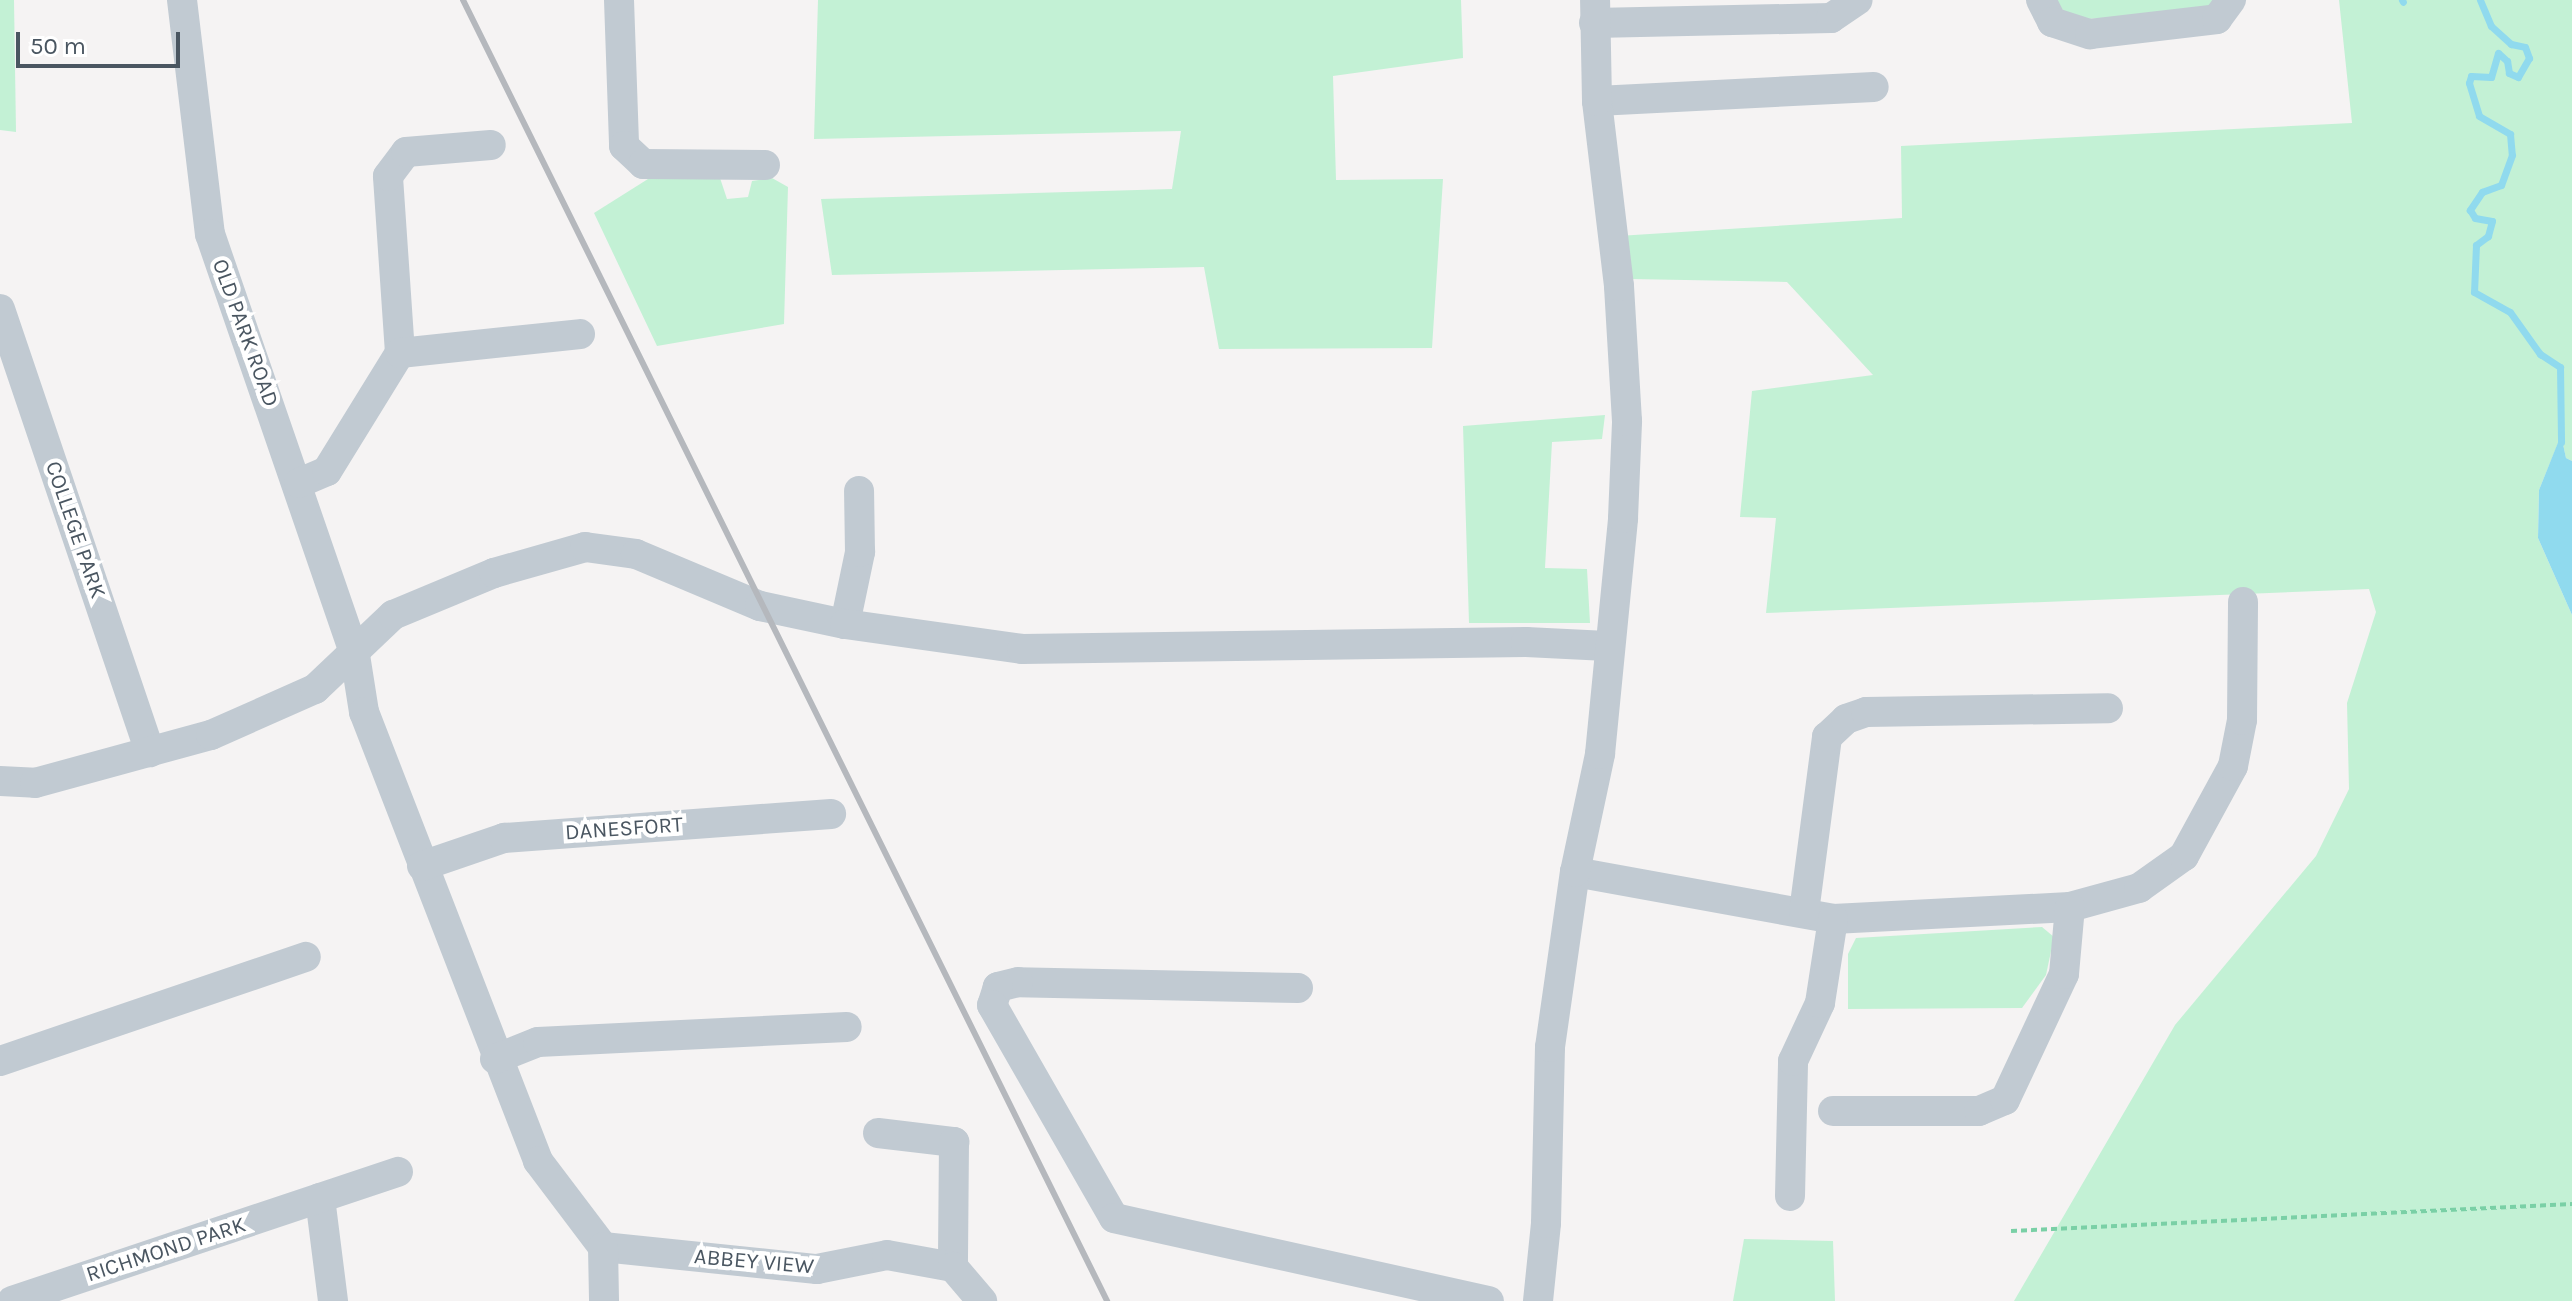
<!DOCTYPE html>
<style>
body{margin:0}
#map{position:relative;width:2572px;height:1301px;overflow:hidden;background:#f5f3f3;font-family:Karla,sans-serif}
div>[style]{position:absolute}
.green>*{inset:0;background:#c3f1d5}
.water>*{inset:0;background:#90daee}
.stream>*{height:7px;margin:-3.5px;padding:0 3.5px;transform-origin:3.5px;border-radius:3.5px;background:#90daee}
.path>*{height:4px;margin-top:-2px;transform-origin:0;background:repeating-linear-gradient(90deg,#7ad0a6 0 6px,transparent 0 10px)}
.minor>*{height:30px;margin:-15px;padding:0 15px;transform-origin:15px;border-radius:15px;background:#c1cad2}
.rail>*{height:6px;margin:-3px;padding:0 3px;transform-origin:3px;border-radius:3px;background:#b5b8bd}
span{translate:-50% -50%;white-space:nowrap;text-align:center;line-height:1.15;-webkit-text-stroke:8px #fff;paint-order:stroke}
.street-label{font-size:22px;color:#4a5661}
.scale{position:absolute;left:16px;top:32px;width:164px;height:36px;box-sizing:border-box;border:4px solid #4a5661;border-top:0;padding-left:10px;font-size:24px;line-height:28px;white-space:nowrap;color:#4a5661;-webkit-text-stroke:6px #fff;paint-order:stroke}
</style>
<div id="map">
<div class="green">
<i style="clip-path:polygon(0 0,14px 0,16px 132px,0 130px)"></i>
<i style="clip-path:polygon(818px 0,1461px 0,1463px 58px,1333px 76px,1336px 180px,1443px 179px,1432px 348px,1219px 349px,1204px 267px,832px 275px,821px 199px,1172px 189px,1181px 131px,814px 139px)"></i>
<i style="clip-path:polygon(2054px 0,2218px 0,2210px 11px,2072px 20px)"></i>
<i style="clip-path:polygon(2339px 0,2572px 0,2572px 461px,2566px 458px,2561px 436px,2539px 490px,2538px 538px,2572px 615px,2572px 1301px,2014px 1301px,2175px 1025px,2316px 856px,2349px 789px,2347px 703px,2376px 612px,2369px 589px,1766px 613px,1776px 518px,1740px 517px,1752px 391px,1873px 375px,1787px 282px,1631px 279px,1618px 236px,1902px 218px,1901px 146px,2352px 123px)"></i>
<i style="clip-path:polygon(720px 178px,727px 199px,748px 197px,752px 181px,772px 178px,788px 187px,784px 324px,657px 346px,594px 213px,648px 179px)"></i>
<i style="clip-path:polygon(1605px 415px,1602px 439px,1552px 442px,1545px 568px,1587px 569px,1590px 623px,1469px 623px,1463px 426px)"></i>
<i style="clip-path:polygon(2042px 927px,2054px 937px,2046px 975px,2022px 1008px,1848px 1009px,1848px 954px,1856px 938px)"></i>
<i style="clip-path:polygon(1744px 1239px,1833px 1241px,1835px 1301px,1733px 1301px)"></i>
</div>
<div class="water">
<i style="clip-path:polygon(2561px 435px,2566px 458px,2572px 461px,2572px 615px,2538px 538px,2539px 490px)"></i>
</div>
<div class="stream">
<i style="left:2402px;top:0;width:2px;rotate:63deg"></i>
<i style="left:2480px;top:0;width:28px;rotate:67deg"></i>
<i style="left:2491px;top:26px;width:27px;rotate:42deg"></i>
<i style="left:2511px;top:44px;width:14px;rotate:12deg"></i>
<i style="left:2525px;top:47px;width:12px;rotate:70deg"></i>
<i style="left:2529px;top:58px;width:22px;rotate:120deg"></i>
<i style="left:2518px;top:77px;width:10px;rotate:-156deg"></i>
<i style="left:2509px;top:73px;width:12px;rotate:-99deg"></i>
<i style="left:2507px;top:61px;width:12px;rotate:-138deg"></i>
<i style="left:2498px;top:53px;width:25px;rotate:106deg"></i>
<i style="left:2491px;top:77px;width:20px;rotate:-177deg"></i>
<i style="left:2471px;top:76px;width:7px;rotate:106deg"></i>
<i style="left:2469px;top:83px;width:34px;rotate:73deg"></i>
<i style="left:2479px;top:116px;width:36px;rotate:30deg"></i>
<i style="left:2510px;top:134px;width:21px;rotate:85deg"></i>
<i style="left:2512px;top:155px;width:32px;rotate:110deg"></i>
<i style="left:2501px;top:185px;width:20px;rotate:160deg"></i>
<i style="left:2482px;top:192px;width:22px;rotate:124deg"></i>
<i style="left:2470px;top:210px;width:9px;rotate:58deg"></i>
<i style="left:2475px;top:218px;width:17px;rotate:10deg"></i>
<i style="left:2492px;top:221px;width:16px;rotate:105deg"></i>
<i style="left:2488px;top:236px;width:15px;rotate:143deg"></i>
<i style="left:2476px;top:245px;width:47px;rotate:92.4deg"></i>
<i style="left:2474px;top:292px;width:41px;rotate:29.1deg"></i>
<i style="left:2510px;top:312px;width:52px;rotate:54.5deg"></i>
<i style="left:2540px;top:354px;width:24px;rotate:33deg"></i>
<i style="left:2560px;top:367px;width:75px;rotate:89.2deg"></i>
</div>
<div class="path">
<i style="left:2011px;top:1231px;width:562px;rotate:-2.76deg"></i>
</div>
<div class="minor">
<i style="left:182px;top:0;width:236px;rotate:83.2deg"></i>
<i style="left:210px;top:234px;width:445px;rotate:71deg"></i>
<i style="left:355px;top:655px;width:58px;rotate:81deg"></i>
<i style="left:364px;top:712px;width:482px;rotate:68.8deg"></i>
<i style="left:538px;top:1161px;width:108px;rotate:52.9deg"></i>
<i style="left:619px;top:0;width:146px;rotate:88deg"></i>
<i style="left:624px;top:146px;width:26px;rotate:43deg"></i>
<i style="left:643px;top:164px;width:122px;rotate:0.5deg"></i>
<i style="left:2041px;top:0;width:25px;rotate:63deg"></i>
<i style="left:2052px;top:22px;width:40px;rotate:18deg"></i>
<i style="left:2090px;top:34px;width:128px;rotate:-6.7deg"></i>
<i style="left:2217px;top:19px;width:24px;rotate:-54deg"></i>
<i style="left:1594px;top:23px;width:237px;rotate:-1.2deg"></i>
<i style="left:1831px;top:18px;width:32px;rotate:-34deg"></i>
<i style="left:1597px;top:101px;width:277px;rotate:-2.9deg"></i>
<i style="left:0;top:309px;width:468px;rotate:71.3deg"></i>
<i style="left:400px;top:353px;width:177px;rotate:-93.9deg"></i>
<i style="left:388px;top:176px;width:30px;rotate:-53deg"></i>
<i style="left:406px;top:152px;width:85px;rotate:-4.7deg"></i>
<i style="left:299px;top:483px;width:30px;rotate:-23deg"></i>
<i style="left:327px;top:471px;width:139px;rotate:-58.3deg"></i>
<i style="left:400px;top:353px;width:181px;rotate:-6deg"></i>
<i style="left:845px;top:624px;width:74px;rotate:-78.2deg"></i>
<i style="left:860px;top:552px;width:61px;rotate:-90.9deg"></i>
<i style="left:0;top:781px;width:35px;rotate:3deg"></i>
<i style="left:35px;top:783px;width:182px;rotate:-15.3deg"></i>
<i style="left:211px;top:735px;width:114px;rotate:-23.9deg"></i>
<i style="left:315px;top:689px;width:108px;rotate:-43.5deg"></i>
<i style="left:393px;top:615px;width:109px;rotate:-22.6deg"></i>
<i style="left:494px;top:573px;width:95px;rotate:-15.9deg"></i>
<i style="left:585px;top:547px;width:51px;rotate:7.8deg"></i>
<i style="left:636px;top:554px;width:134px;rotate:22.8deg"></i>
<i style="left:760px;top:606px;width:87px;rotate:12deg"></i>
<i style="left:845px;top:624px;width:179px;rotate:8deg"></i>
<i style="left:1022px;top:649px;width:504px;rotate:-0.8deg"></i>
<i style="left:1526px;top:642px;width:81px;rotate:2.8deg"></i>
<i style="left:422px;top:866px;width:87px;rotate:-18.9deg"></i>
<i style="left:504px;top:838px;width:328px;rotate:-4.2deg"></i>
<i style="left:1575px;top:872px;width:262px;rotate:10.3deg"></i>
<i style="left:1833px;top:919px;width:237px;rotate:-2.9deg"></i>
<i style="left:2070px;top:907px;width:72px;rotate:-15.4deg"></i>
<i style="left:2139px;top:888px;width:55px;rotate:-35.4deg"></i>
<i style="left:2184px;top:856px;width:102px;rotate:-61.4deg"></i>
<i style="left:2233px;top:766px;width:47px;rotate:-78.9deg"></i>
<i style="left:2242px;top:720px;width:118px;rotate:-89.5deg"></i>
<i style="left:1804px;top:912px;width:177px;rotate:-82.5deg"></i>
<i style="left:1827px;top:737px;width:26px;rotate:-43deg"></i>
<i style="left:1846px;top:719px;width:21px;rotate:-19deg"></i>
<i style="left:1866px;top:712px;width:242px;rotate:-0.9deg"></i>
<i style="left:1298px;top:988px;width:280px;rotate:-178.8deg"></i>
<i style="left:1018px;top:982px;width:21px;rotate:166deg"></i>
<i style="left:998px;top:987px;width:19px;rotate:108deg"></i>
<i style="left:992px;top:1005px;width:245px;rotate:60.2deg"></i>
<i style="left:1114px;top:1218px;width:384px;rotate:12.5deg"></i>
<i style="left:495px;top:1059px;width:46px;rotate:-21.6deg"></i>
<i style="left:538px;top:1042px;width:309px;rotate:-2.8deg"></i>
<i style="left:0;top:1061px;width:323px;rotate:-18.8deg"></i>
<i style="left:1833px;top:1111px;width:146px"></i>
<i style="left:1979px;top:1111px;width:28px;rotate:-23deg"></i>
<i style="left:2005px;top:1100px;width:139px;rotate:-64.9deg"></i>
<i style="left:2064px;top:974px;width:67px;rotate:-84.9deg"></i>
<i style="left:878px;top:1133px;width:77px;rotate:6.8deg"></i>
<i style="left:954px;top:1142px;width:125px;rotate:90.5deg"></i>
<i style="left:1790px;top:1196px;width:135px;rotate:-88.7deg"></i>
<i style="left:1793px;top:1061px;width:64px;rotate:-65deg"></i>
<i style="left:1820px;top:1003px;width:85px;rotate:-81.2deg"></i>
<i style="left:320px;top:1198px;width:104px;rotate:82.8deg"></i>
<i style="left:603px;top:1247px;width:215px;rotate:5.9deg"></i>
<i style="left:817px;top:1269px;width:71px;rotate:-11.3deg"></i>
<i style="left:887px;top:1255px;width:67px;rotate:10.3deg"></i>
<i style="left:953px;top:1267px;width:45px;rotate:49.5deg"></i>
<i style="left:603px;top:1247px;width:54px;rotate:88.9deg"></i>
<i style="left:12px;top:1301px;width:407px;rotate:-18.5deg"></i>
<i style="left:1538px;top:1301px;width:78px;rotate:-84.1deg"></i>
<i style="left:1546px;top:1223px;width:176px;rotate:-88.7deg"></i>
<i style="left:1550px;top:1047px;width:177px;rotate:-81.9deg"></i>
<i style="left:1575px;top:872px;width:121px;rotate:-78deg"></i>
<i style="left:1600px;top:754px;width:237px;rotate:-84.4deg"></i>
<i style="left:1623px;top:518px;width:97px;rotate:-87.6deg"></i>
<i style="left:1627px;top:421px;width:135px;rotate:-93.4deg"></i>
<i style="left:1619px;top:286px;width:186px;rotate:-96.8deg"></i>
<i style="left:1597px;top:101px;width:101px;rotate:-91.1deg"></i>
</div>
<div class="rail">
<i style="left:463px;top:0;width:1452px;rotate:63.66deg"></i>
</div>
<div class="street-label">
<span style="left:245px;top:333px;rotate:70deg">OLD PARK ROAD</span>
<span style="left:75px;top:530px;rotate:71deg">COLLEGE PARK</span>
<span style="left:624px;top:829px;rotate:-4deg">DANESFORT</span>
<span style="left:166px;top:1250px;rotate:-18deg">RICHMOND PARK</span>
<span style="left:754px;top:1262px;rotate:5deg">ABBEY VIEW</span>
</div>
<div class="scale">50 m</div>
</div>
